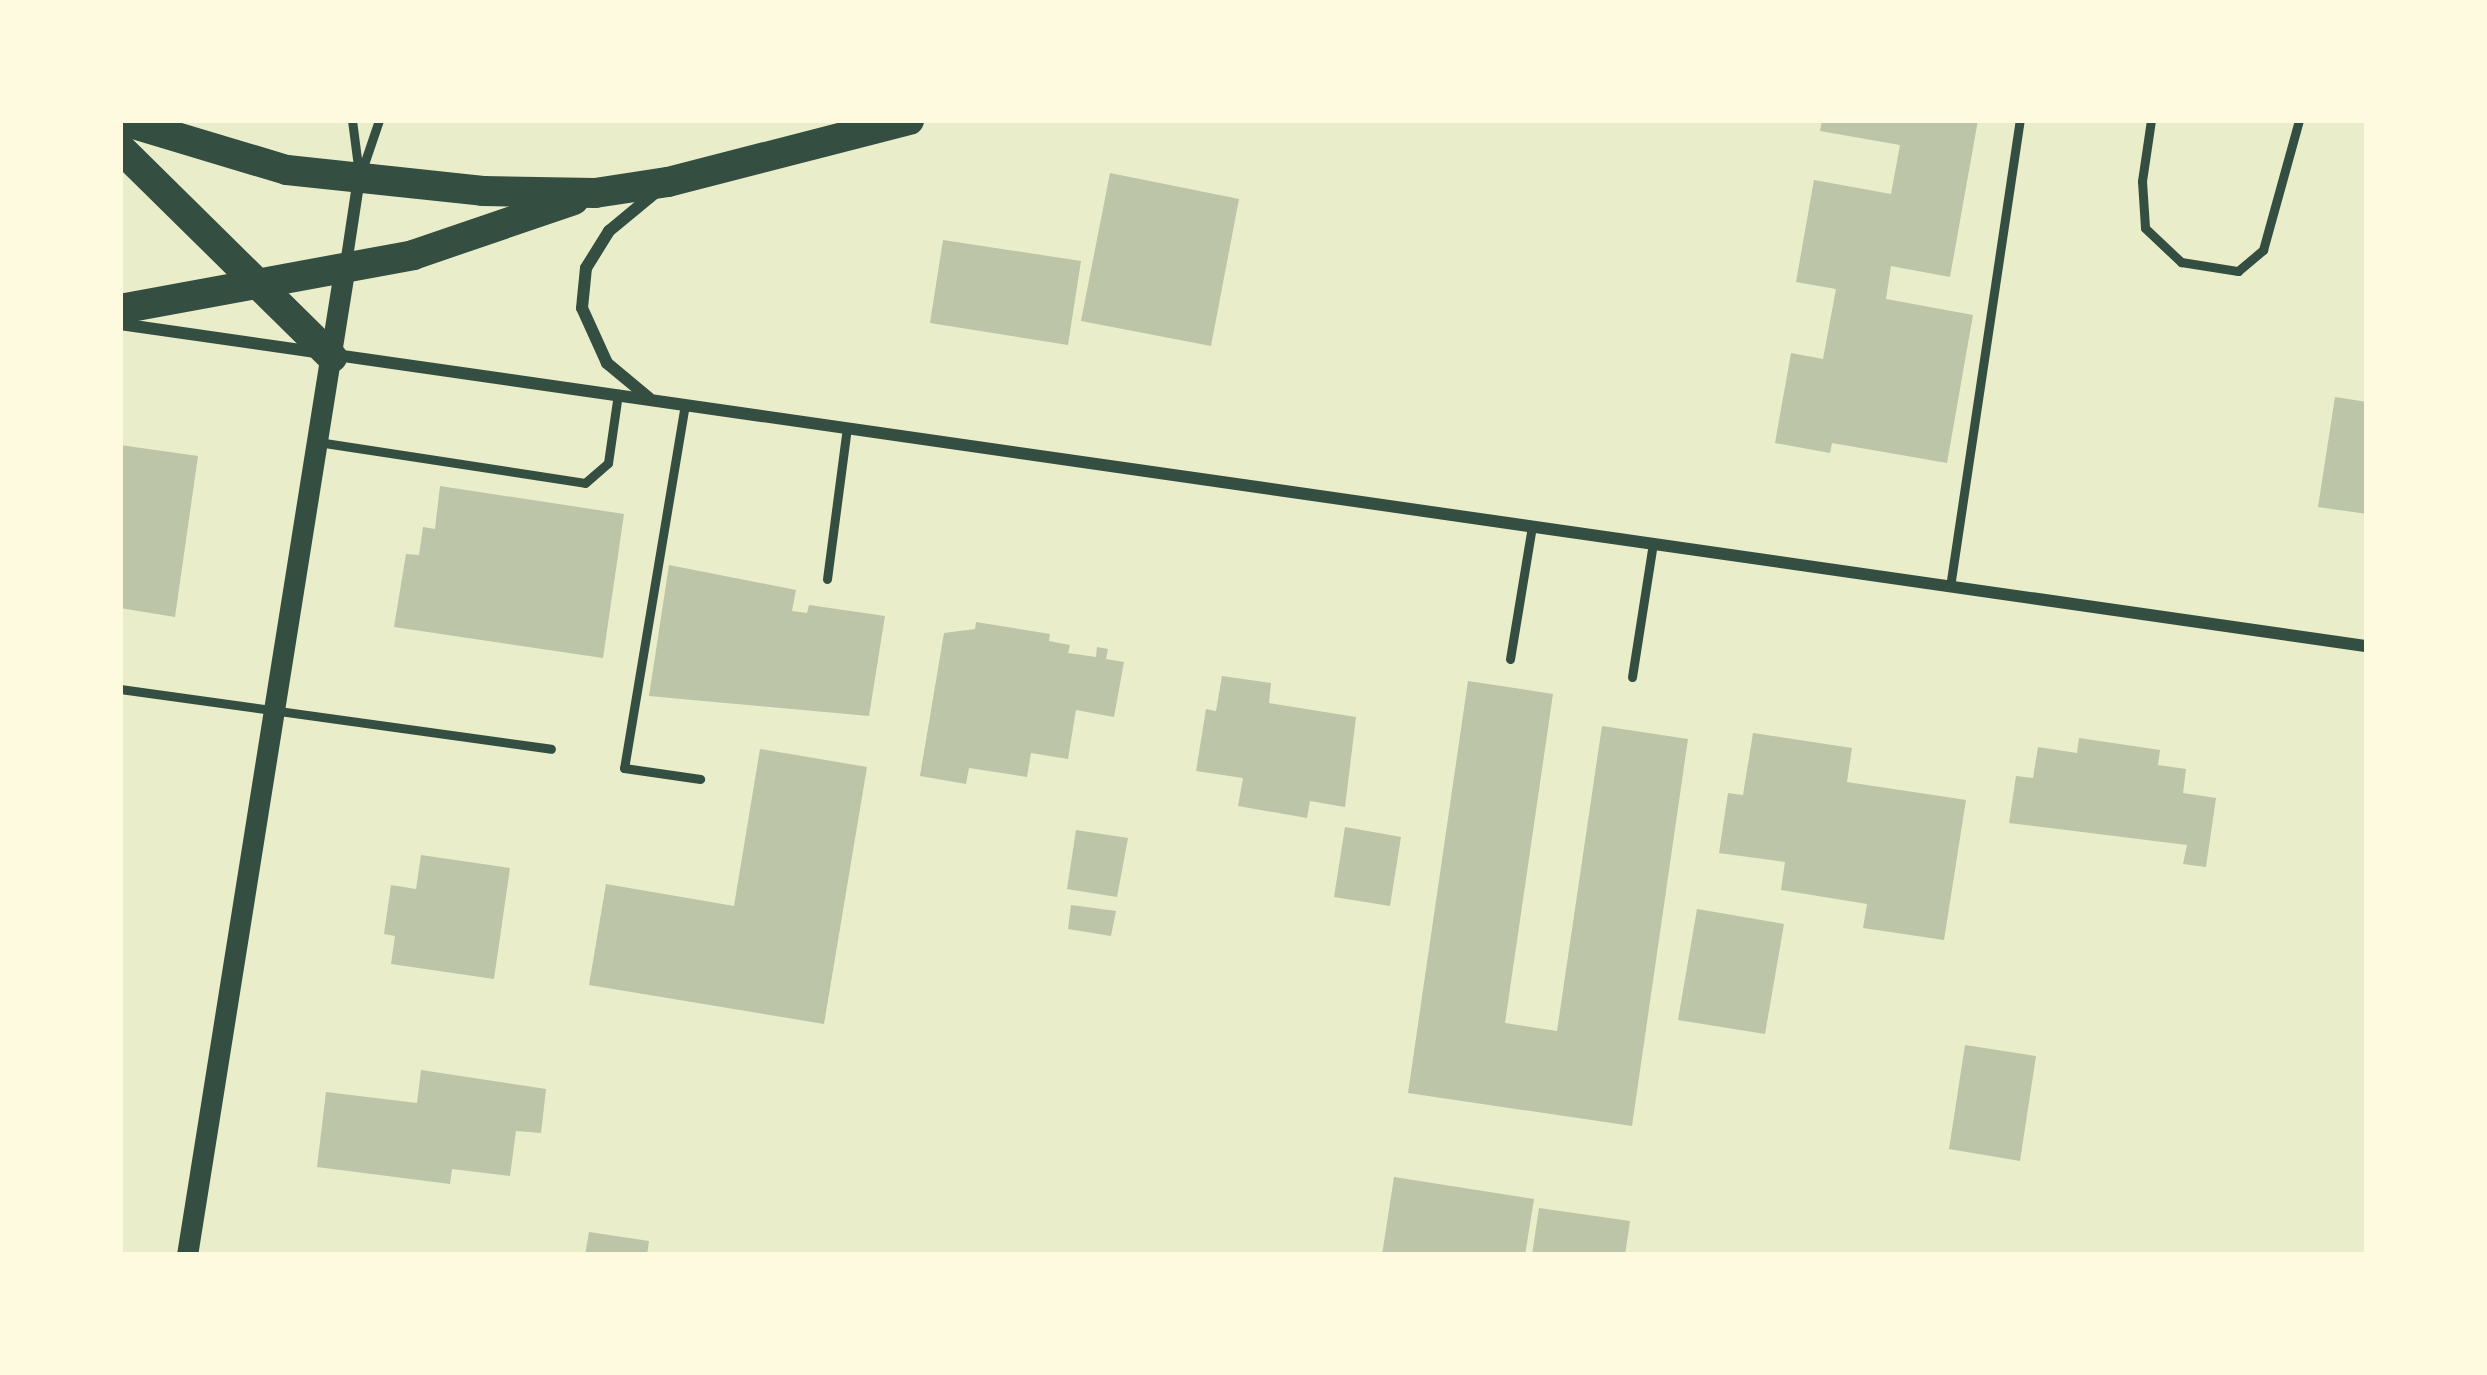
<!DOCTYPE html>
<style>
body{margin:0}
#map{position:relative;width:2487px;height:1375px;overflow:hidden;background:#e9edc9;font-family:Mulish,sans-serif}
div>[style]{position:absolute}
.building>*{inset:0;background:#bcc5a7}
.service>*{height:9px;margin:-4.5px;padding:0 4.5px;transform-origin:4.5px;border-radius:4.5px;background:#344e41}
.minor>*{height:12px;margin:-6px;padding:0 6px;transform-origin:6px;border-radius:6px;background:#344e41}
.tertiary>*{height:21px;margin:-10.5px;padding:0 10.5px;transform-origin:10.5px;border-radius:10.5px;background:#344e41}
.primary>*{height:30px;margin:-15px;padding:0 15px;transform-origin:15px;border-radius:15px;background:#344e41}
span{translate:-50% -50%;white-space:nowrap;text-align:center;line-height:1.15;-webkit-text-stroke:12px #fefae0;paint-order:stroke}
.frame{position:absolute;inset:0;border:123px solid #fefae0;pointer-events:none}
</style>
<div id="map">
<div class="building">
<i style="clip-path:polygon(1822px 120px,1978px 120px,1950px 277px,1891px 266px,1886px 299px,1973px 315px,1947px 463px,1832px 443px,1830px 453px,1775px 443px,1791px 353px,1823px 359px,1836px 289px,1796px 282px,1814px 180px,1891px 194px,1900px 145px,1820px 131px)"></i>
<i style="clip-path:polygon(1110px 173px,1239px 199px,1211px 346px,1081px 321px)"></i>
<i style="clip-path:polygon(943px 240px,1081px 261px,1068px 345px,930px 323px)"></i>
<i style="clip-path:polygon(2335px 397px,2367px 402px,2367px 514px,2318px 507px)"></i>
<i style="clip-path:polygon(120px 445px,198px 456px,175px 617px,120px 608px)"></i>
<i style="clip-path:polygon(440px 486px,624px 514px,603px 658px,394px 627px,406px 554px,419px 555px,423px 527px,435px 529px)"></i>
<i style="clip-path:polygon(669px 565px,796px 590px,792px 611px,807px 613px,809px 605px,885px 616px,869px 716px,649px 696px)"></i>
<i style="clip-path:polygon(976px 622px,1050px 634px,1049px 641px,1070px 645px,1068px 653px,1096px 657px,1097px 647px,1108px 649px,1106px 659px,1124px 662px,1114px 717px,1076px 710px,1068px 759px,1031px 753px,1027px 777px,969px 768px,966px 784px,920px 776px,944px 633px,975px 629px)"></i>
<i style="clip-path:polygon(1222px 676px,1271px 683px,1269px 703px,1356px 717px,1345px 807px,1310px 801px,1307px 818px,1238px 806px,1243px 778px,1196px 771px,1206px 709px,1216px 711px)"></i>
<i style="clip-path:polygon(1468px 681px,1553px 694px,1505px 1023px,1557px 1031px,1602px 726px,1688px 739px,1632px 1126px,1408px 1093px)"></i>
<i style="clip-path:polygon(1753px 733px,1852px 748px,1847px 782px,1966px 800px,1944px 940px,1863px 928px,1867px 904px,1781px 890px,1785px 862px,1719px 853px,1728px 793px,1743px 795px)"></i>
<i style="clip-path:polygon(2079px 738px,2160px 750px,2158px 765px,2186px 769px,2183px 793px,2216px 798px,2206px 867px,2183px 864px,2187px 845px,2009px 823px,2016px 776px,2033px 778px,2038px 747px,2077px 753px)"></i>
<i style="clip-path:polygon(760px 749px,867px 767px,824px 1024px,589px 985px,606px 884px,734px 906px)"></i>
<i style="clip-path:polygon(1345px 827px,1401px 837px,1390px 906px,1334px 897px)"></i>
<i style="clip-path:polygon(1076px 830px,1128px 838px,1117px 897px,1067px 889px)"></i>
<i style="clip-path:polygon(421px 855px,510px 868px,494px 979px,391px 964px,395px 936px,384px 934px,391px 885px,416px 889px)"></i>
<i style="clip-path:polygon(1071px 905px,1116px 911px,1111px 936px,1068px 929px)"></i>
<i style="clip-path:polygon(1697px 909px,1784px 924px,1765px 1034px,1678px 1020px)"></i>
<i style="clip-path:polygon(1965px 1045px,2036px 1056px,2020px 1161px,1949px 1149px)"></i>
<i style="clip-path:polygon(421px 1070px,546px 1089px,541px 1133px,516px 1131px,510px 1176px,452px 1169px,450px 1184px,317px 1167px,326px 1092px,417px 1103px)"></i>
<i style="clip-path:polygon(1394px 1177px,1534px 1199px,1525px 1255px,1382px 1255px)"></i>
<i style="clip-path:polygon(1539px 1208px,1630px 1221px,1625px 1255px,1532px 1255px)"></i>
<i style="clip-path:polygon(589px 1232px,649px 1241px,647px 1255px,585px 1255px)"></i>
</div>
<div class="service">
<i style="left:352px;top:120px;width:54px;rotate:82.6deg"></i>
<i style="left:2151px;top:120px;width:62px;rotate:98.4deg"></i>
<i style="left:2142px;top:181px;width:47px;rotate:86.3deg"></i>
<i style="left:2145px;top:228px;width:50px;rotate:43.4deg"></i>
<i style="left:2181px;top:262px;width:58px;rotate:9deg"></i>
<i style="left:2238px;top:271px;width:33px;rotate:-40deg"></i>
<i style="left:2263px;top:250px;width:135px;rotate:-74.5deg"></i>
<i style="left:361px;top:173px;width:56px;rotate:-71.2deg"></i>
<i style="left:685px;top:404px;width:369px;rotate:99.5deg"></i>
<i style="left:624px;top:768px;width:77px;rotate:8.2deg"></i>
<i style="left:318px;top:442px;width:270px;rotate:8.7deg"></i>
<i style="left:585px;top:483px;width:30px;rotate:-41deg"></i>
<i style="left:608px;top:463px;width:70px;rotate:-81.8deg"></i>
<i style="left:827px;top:579px;width:153px;rotate:-82.5deg"></i>
<i style="left:1950px;top:587px;width:472px;rotate:-81.5deg"></i>
<i style="left:1510px;top:659px;width:135px;rotate:-80.6deg"></i>
<i style="left:1632px;top:677px;width:136px;rotate:-81.1deg"></i>
<i style="left:120px;top:689px;width:435px;rotate:7.9deg"></i>
</div>
<div class="minor">
<i style="left:346px;top:264px;width:87px;rotate:-81.4deg"></i>
<i style="left:120px;top:324px;width:2270px;rotate:8.16deg"></i>
<i style="left:649px;top:398px;width:55px;rotate:-140.2deg"></i>
<i style="left:607px;top:363px;width:60px;rotate:-114.4deg"></i>
<i style="left:582px;top:308px;width:40px;rotate:-84.3deg"></i>
<i style="left:586px;top:268px;width:44px;rotate:-58.1deg"></i>
<i style="left:609px;top:231px;width:61px;rotate:-39.7deg"></i>
</div>
<div class="tertiary">
<i style="left:187px;top:1255px;width:996px;rotate:-80.93deg"></i>
</div>
<div class="primary">
<i style="left:120px;top:120px;width:174px;rotate:16.7deg"></i>
<i style="left:287px;top:170px;width:197px;rotate:6.1deg"></i>
<i style="left:483px;top:191px;width:112px;rotate:1deg"></i>
<i style="left:595px;top:193px;width:74px;rotate:-8.6deg"></i>
<i style="left:668px;top:182px;width:249px;rotate:-14.4deg"></i>
<i style="left:120px;top:148px;width:298px;rotate:44.6deg"></i>
<i style="left:120px;top:309px;width:298px;rotate:-10.4deg"></i>
<i style="left:413px;top:255px;width:170px;rotate:-18.9deg"></i>
</div>
<div class="frame"></div>
</div>
